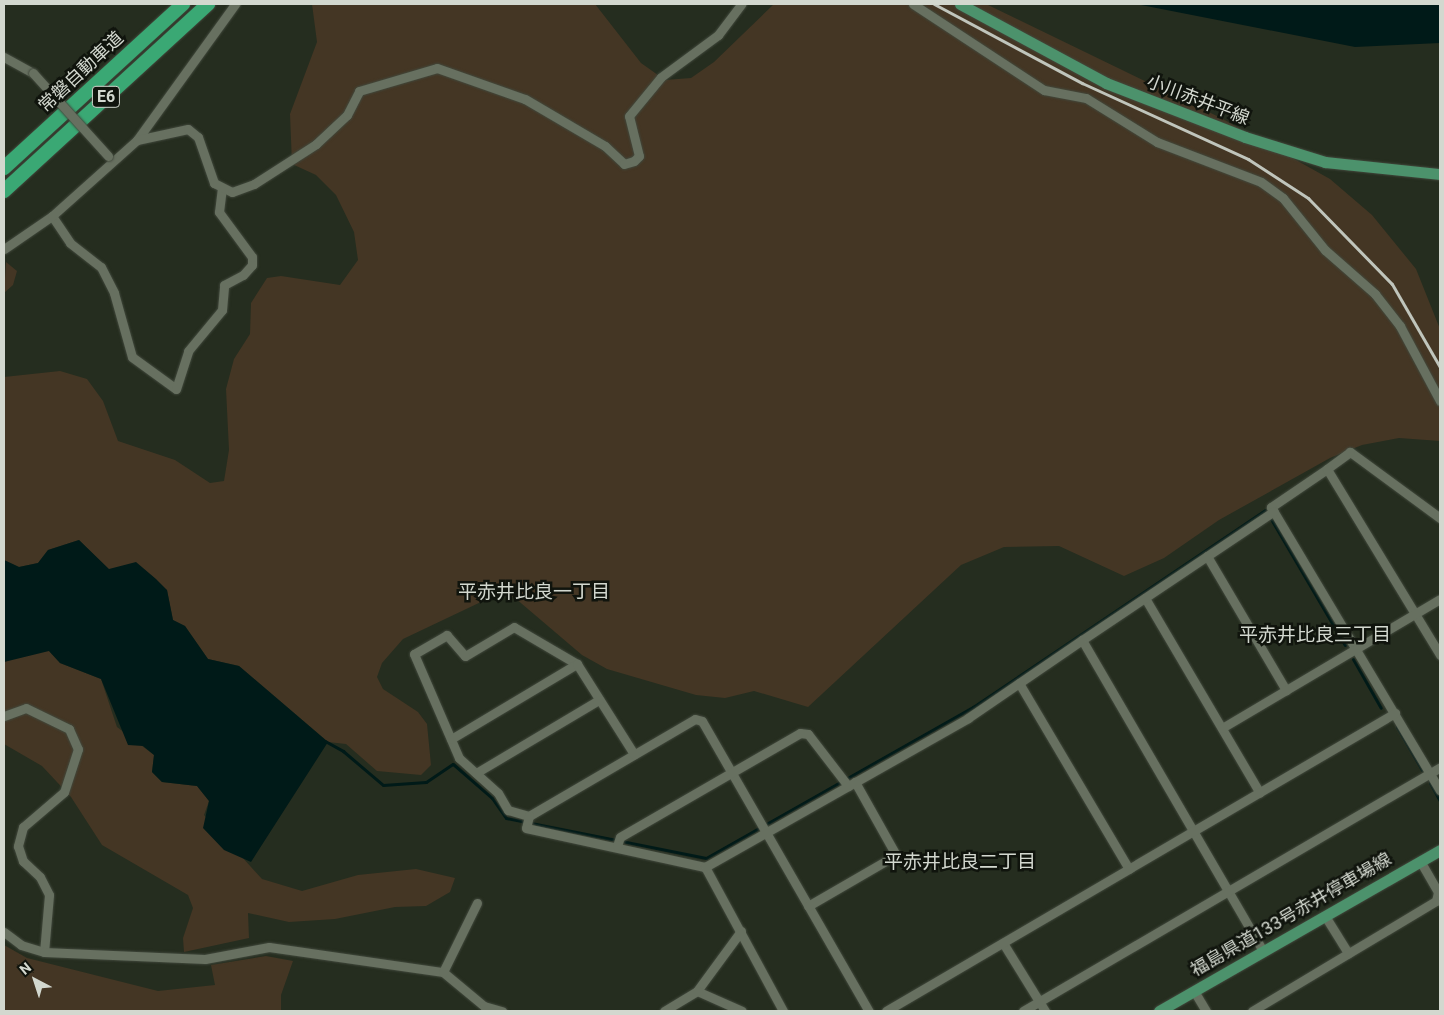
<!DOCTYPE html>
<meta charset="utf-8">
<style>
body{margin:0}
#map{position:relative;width:1444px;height:1015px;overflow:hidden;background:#252d1f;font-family:Roboto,"Noto Sans JP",sans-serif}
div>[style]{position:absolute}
.green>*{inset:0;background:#443624}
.water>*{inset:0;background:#001a18}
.stream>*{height:3px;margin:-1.5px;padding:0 1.5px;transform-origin:1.5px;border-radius:1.5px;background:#001a18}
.roads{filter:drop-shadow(0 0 1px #41483c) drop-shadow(0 0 1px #41483c)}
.minor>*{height:9px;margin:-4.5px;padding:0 4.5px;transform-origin:4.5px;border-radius:4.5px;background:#677060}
.major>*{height:11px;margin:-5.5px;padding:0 5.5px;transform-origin:5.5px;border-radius:5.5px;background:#4c926c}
.highway>*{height:14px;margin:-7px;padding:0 7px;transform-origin:7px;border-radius:7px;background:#3aa874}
.rail>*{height:3px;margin:-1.5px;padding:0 1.5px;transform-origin:1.5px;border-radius:1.5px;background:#c0c5bc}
.bridges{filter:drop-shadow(0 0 1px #41483c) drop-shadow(0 0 1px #41483c)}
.minor-bridge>*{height:9px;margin:-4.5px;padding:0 4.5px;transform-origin:4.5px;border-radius:4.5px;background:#677060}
span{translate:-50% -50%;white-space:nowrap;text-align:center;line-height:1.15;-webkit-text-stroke:5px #10140d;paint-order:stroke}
.shield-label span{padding:1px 4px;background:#10140d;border:1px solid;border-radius:4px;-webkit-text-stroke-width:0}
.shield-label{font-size:16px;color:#d3d8cf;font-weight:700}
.street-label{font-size:18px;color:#d3d8cf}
.neighbourhood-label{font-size:19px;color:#d3d8cf}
.frame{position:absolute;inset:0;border:5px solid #d3d8cf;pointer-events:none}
.north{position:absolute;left:10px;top:955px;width:50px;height:50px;-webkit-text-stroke:4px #10140d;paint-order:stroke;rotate:320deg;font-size:14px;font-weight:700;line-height:20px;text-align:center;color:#d3d8cf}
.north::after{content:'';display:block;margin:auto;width:18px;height:22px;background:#d3d8cf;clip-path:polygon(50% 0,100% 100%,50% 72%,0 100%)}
</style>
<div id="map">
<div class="green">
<i style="clip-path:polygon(312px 4px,595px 4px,641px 63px,665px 80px,691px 78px,714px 62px,774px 4px,986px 4px,1221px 118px,1330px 179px,1372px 215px,1416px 269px,1440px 329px,1440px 441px,1399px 438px,1362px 445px,1330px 458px,1219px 520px,1164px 558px,1124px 576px,1059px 546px,1004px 547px,961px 565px,808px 707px,754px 691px,725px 698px,696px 695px,607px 669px,582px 655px,515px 598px,502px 592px,403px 639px,382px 663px,377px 677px,383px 689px,418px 712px,427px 724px,431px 765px,421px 775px,377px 771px,346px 744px,328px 742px,239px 666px,208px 659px,185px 626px,173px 620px,167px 590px,109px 570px,79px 540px,48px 550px,38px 563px,19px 567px,4px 560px,4px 377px,60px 371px,87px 379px,103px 401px,118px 441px,175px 460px,210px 483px,224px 481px,229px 450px,226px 389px,234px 359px,250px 334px,251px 303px,267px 278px,281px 276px,340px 285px,358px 260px,354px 232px,336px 195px,316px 175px,292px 164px,290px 114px,317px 42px)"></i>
<i style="clip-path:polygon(6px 262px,17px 271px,13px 285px,4px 293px)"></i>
<i style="clip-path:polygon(36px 651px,49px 651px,60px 663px,101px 679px,117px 727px,154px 755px,152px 772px,162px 782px,197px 786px,209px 801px,204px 815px,262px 879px,302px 891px,358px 875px,416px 869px,455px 878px,450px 892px,426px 906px,395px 907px,335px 919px,289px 922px,248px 913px,249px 938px,184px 952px,183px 938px,193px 908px,188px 895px,102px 845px,71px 797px,42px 766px,4px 744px,4px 662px)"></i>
<i style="clip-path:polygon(4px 945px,27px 958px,158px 991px,215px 985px,211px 965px,266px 956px,293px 961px,281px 995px,281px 1011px,4px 1011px)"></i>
</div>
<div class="water">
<i style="clip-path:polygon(1136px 4px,1440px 4px,1440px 43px,1355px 47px)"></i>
<i style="clip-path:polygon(79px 540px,109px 569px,136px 562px,156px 579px,167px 590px,173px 620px,185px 626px,208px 659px,239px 666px,328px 742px,251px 862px,224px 850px,203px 828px,209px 801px,197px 786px,162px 782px,152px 772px,154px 755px,143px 746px,128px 745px,101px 679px,60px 663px,49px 651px,4px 662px,4px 560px,19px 567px,38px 563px,48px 550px)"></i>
</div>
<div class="stream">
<i style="left:1271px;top:519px;width:146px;rotate:59.6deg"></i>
<i style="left:1353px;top:659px;width:56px;rotate:60.3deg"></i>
<i style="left:1397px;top:727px;width:50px;rotate:59.8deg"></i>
<i style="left:325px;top:741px;width:21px;rotate:29deg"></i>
<i style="left:343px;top:751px;width:52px;rotate:40.4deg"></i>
<i style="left:383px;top:785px;width:43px;rotate:-4deg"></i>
<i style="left:426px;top:782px;width:32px;rotate:-34deg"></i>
<i style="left:453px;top:764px;width:52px;rotate:41.1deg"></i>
<i style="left:492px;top:798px;width:24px;rotate:55deg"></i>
<i style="left:506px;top:818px;width:204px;rotate:11.3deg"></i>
<i style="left:706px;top:858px;width:307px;rotate:-29.5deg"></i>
<i style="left:973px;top:707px;width:352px;rotate:-34deg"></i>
<i style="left:1430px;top:783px;width:21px;rotate:61deg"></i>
</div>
<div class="roads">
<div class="minor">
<i style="left:913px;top:4px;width:157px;rotate:33.3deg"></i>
<i style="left:1044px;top:90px;width:43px;rotate:10.8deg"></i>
<i style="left:1086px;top:98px;width:84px;rotate:31.8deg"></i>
<i style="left:1157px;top:142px;width:111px;rotate:21deg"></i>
<i style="left:1261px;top:182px;width:27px;rotate:36deg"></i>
<i style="left:1283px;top:198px;width:67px;rotate:51.1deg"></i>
<i style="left:1325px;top:250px;width:67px;rotate:41.3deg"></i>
<i style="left:1375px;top:294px;width:41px;rotate:52deg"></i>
<i style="left:1400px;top:326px;width:85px;rotate:61.9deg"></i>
<i style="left:4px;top:57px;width:33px;rotate:29deg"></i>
<i style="left:137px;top:140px;width:168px;rotate:-54.2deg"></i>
<i style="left:52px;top:216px;width:32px;rotate:56deg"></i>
<i style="left:70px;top:243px;width:39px;rotate:38deg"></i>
<i style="left:101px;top:267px;width:29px;rotate:63deg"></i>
<i style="left:114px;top:293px;width:66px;rotate:74.3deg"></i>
<i style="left:132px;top:357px;width:54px;rotate:36deg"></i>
<i style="left:176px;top:389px;width:40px;rotate:-72deg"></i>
<i style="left:188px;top:351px;width:53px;rotate:-50.3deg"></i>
<i style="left:222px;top:310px;width:25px;rotate:-85deg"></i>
<i style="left:224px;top:285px;width:21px;rotate:-28deg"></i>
<i style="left:243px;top:275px;width:13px;rotate:-48deg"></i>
<i style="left:252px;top:265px;width:8px;rotate:-90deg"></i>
<i style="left:252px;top:257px;width:56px;rotate:-126.3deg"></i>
<i style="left:219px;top:212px;width:23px;rotate:-83deg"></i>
<i style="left:4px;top:249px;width:58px;rotate:-34.5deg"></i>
<i style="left:52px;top:216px;width:114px;rotate:-41.8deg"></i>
<i style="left:137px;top:140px;width:52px;rotate:-12.2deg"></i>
<i style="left:188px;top:129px;width:13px;rotate:39deg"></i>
<i style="left:198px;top:137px;width:49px;rotate:70.8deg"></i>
<i style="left:214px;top:183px;width:20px;rotate:27deg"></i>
<i style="left:232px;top:192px;width:23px;rotate:-20deg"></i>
<i style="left:254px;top:184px;width:74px;rotate:-32.8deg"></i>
<i style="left:316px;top:144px;width:42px;rotate:-43.1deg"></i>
<i style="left:347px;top:115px;width:27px;rotate:-63deg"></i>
<i style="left:359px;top:91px;width:81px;rotate:-16.4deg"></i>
<i style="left:437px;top:68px;width:93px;rotate:19.4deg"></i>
<i style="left:525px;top:99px;width:93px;rotate:30.4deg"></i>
<i style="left:605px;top:146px;width:26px;rotate:43deg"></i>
<i style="left:624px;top:164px;width:10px;rotate:-17deg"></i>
<i style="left:634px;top:161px;width:7px;rotate:-45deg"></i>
<i style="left:639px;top:156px;width:41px;rotate:-104deg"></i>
<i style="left:629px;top:116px;width:50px;rotate:-50.6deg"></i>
<i style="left:661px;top:77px;width:71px;rotate:-36.4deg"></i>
<i style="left:718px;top:35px;width:39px;rotate:-53deg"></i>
<i style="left:1327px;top:469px;width:68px;rotate:145.8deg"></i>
<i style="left:1271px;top:507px;width:330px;rotate:59.2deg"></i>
<i style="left:1440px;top:518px;width:112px;rotate:-143.7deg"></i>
<i style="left:1350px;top:452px;width:29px;rotate:144deg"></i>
<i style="left:1327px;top:469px;width:218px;rotate:58.7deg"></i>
<i style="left:1207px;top:556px;width:156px;rotate:59.5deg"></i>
<i style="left:1145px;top:598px;width:226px;rotate:59.5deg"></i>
<i style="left:577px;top:664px;width:73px;rotate:-149.6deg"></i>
<i style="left:514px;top:627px;width:57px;rotate:149.4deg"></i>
<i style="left:465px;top:656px;width:28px;rotate:-131deg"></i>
<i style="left:447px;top:635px;width:38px;rotate:150deg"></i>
<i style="left:414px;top:654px;width:113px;rotate:66.6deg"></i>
<i style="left:459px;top:758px;width:52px;rotate:41.9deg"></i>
<i style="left:498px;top:793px;width:20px;rotate:60deg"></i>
<i style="left:508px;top:810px;width:22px;rotate:16deg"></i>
<i style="left:529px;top:816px;width:192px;rotate:-30.3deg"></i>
<i style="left:695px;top:719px;width:7px;rotate:16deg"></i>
<i style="left:702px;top:721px;width:335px;rotate:60.1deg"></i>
<i style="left:1019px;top:683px;width:216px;rotate:59.4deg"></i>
<i style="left:4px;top:716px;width:23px;rotate:-20deg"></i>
<i style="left:26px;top:708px;width:48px;rotate:26deg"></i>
<i style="left:69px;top:729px;width:22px;rotate:66deg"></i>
<i style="left:78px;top:749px;width:45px;rotate:108deg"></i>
<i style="left:64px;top:792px;width:54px;rotate:139.5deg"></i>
<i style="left:23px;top:827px;width:20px;rotate:105deg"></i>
<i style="left:18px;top:846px;width:16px;rotate:72deg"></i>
<i style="left:23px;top:861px;width:23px;rotate:43deg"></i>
<i style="left:40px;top:877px;width:20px;rotate:63deg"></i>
<i style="left:49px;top:895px;width:57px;rotate:95deg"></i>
<i style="left:1222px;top:728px;width:253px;rotate:-30.6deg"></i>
<i style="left:451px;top:739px;width:147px;rotate:-30.8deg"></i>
<i style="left:577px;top:664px;width:107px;rotate:57.7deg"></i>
<i style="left:476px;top:773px;width:143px;rotate:-30.7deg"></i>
<i style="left:529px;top:816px;width:12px;rotate:104deg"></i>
<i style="left:526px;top:828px;width:183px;rotate:12.3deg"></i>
<i style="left:617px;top:846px;width:9px;rotate:-72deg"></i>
<i style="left:620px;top:837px;width:208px;rotate:-30deg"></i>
<i style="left:800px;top:733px;width:8px;rotate:7deg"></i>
<i style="left:808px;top:734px;width:66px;rotate:52.4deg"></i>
<i style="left:808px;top:906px;width:102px;rotate:-30.1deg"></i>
<i style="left:896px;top:855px;width:84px;rotate:-119.3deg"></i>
<i style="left:1325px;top:916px;width:44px;rotate:58.1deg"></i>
<i style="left:741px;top:931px;width:74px;rotate:126.3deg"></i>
<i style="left:697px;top:991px;width:49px;rotate:24deg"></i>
<i style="left:4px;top:932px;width:21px;rotate:37deg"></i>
<i style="left:21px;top:945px;width:24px;rotate:17deg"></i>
<i style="left:44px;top:952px;width:161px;rotate:2.5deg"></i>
<i style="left:205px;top:959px;width:65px;rotate:-10.6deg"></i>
<i style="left:269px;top:947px;width:176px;rotate:8.2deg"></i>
<i style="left:443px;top:972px;width:53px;rotate:39.7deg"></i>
<i style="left:484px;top:1006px;width:19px;rotate:16deg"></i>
<i style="left:1003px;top:943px;width:80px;rotate:58.3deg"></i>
<i style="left:1263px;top:951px;width:360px;rotate:-120.2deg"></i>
<i style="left:1082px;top:640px;width:231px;rotate:-33.9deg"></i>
<i style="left:443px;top:972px;width:77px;rotate:-63.8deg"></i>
<i style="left:1194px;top:991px;width:23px;rotate:59deg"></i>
<i style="left:664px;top:1011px;width:39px;rotate:-31deg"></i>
<i style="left:783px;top:1011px;width:164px;rotate:-118.4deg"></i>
<i style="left:705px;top:867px;width:302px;rotate:-29.5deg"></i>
<i style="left:968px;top:718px;width:138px;rotate:-34.4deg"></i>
<i style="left:886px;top:1011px;width:590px;rotate:-30.35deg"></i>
<i style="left:1023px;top:1011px;width:483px;rotate:-30.3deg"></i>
<i style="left:1252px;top:1011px;width:214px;rotate:-30.9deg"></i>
<i style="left:1436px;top:901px;width:9px;rotate:-77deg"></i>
<i style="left:1438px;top:892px;width:36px;rotate:-120deg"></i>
</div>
<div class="major">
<i style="left:960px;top:4px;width:166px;rotate:28.4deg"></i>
<i style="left:1106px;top:83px;width:149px;rotate:21.2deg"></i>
<i style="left:1245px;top:137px;width:84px;rotate:17.4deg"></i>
<i style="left:1325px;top:162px;width:116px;rotate:6deg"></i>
<i style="left:1159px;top:1011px;width:324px;rotate:-29.8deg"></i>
</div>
<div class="highway">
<i style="left:4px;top:168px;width:243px;rotate:-42.5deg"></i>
<i style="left:4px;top:191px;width:277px;rotate:-42.5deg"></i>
</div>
</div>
<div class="rail">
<i style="left:934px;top:4px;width:168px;rotate:28.1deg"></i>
<i style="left:1082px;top:83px;width:183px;rotate:24.6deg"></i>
<i style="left:1248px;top:159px;width:72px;rotate:33deg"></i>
<i style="left:1308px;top:198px;width:120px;rotate:45.7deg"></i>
<i style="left:1392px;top:284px;width:96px;rotate:60deg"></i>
</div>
<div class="bridges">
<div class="minor-bridge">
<i style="left:33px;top:73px;width:112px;rotate:47.9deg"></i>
</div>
</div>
<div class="shield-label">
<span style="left:106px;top:97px">E6</span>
</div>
<div class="street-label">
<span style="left:81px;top:72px;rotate:-43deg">常磐自動車道</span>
<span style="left:1198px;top:100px;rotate:21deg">小川赤井平線</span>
<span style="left:1291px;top:915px;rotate:-30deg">福島県道133号赤井停車場線</span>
</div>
<div class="neighbourhood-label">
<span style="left:534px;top:592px">平赤井比良一丁目</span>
<span style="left:1315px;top:635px">平赤井比良三丁目</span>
<span style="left:960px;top:862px">平赤井比良二丁目</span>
</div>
<div class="frame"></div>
<div class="north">N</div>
</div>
